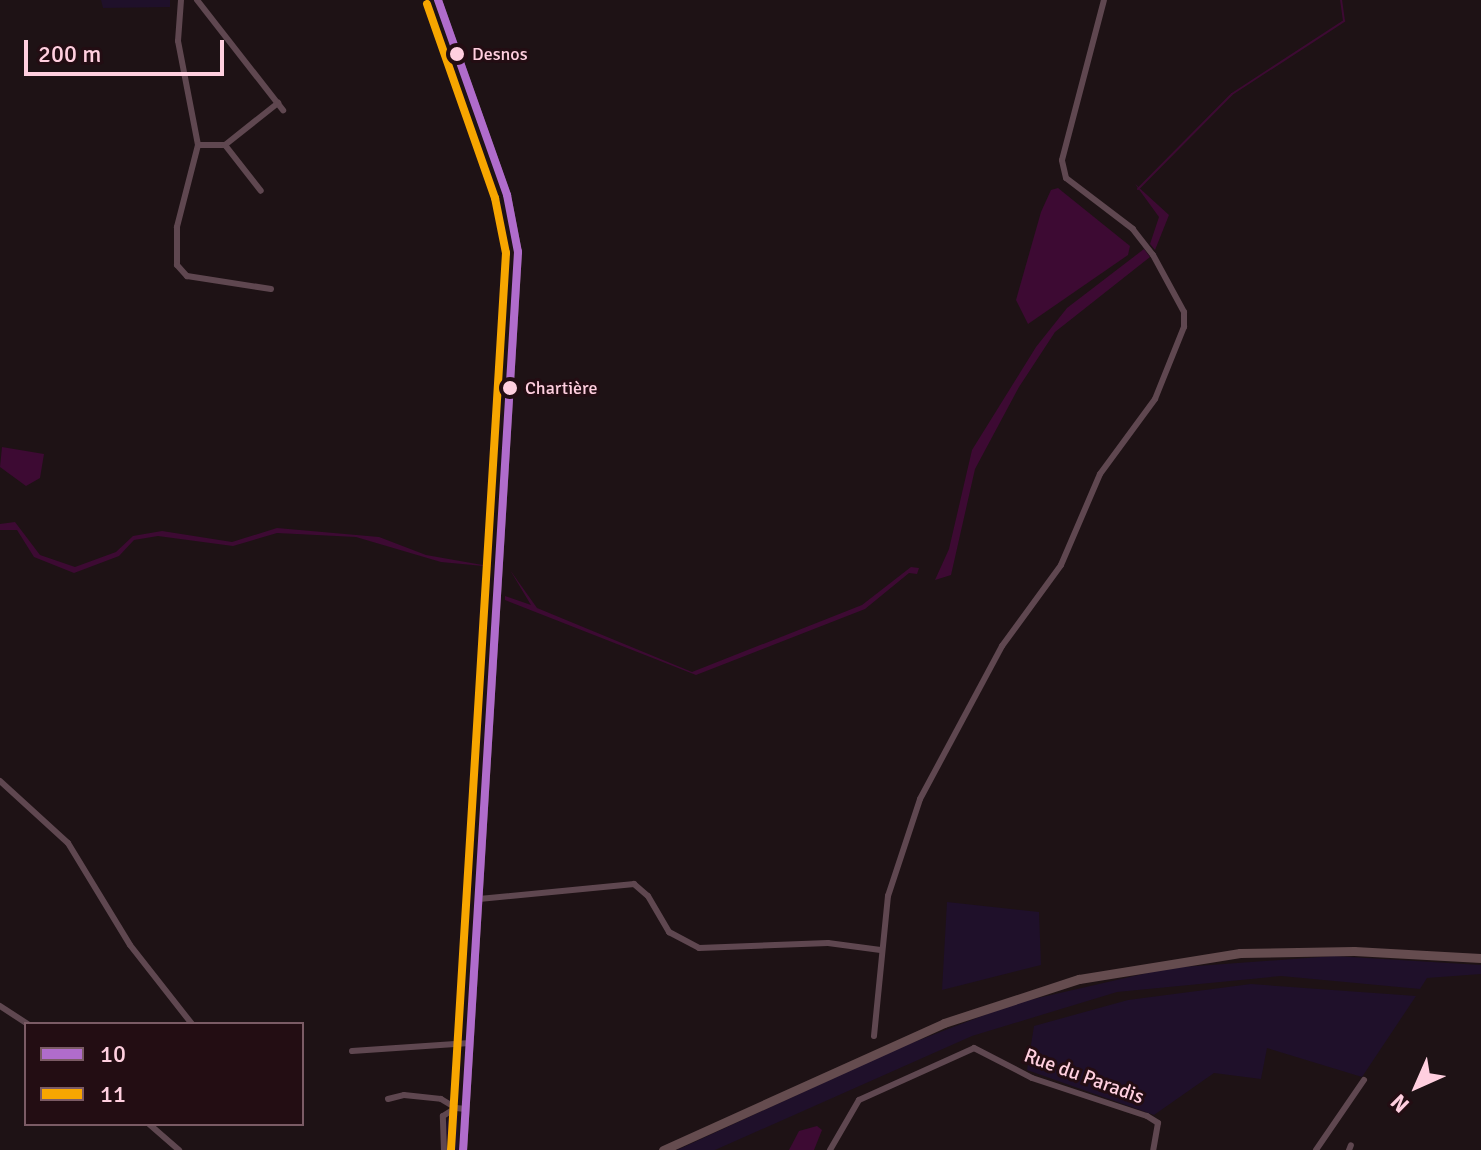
<!DOCTYPE html>
<meta charset="utf-8">
<style>
body{margin:0}
#map{position:relative;width:1481px;height:1150px;overflow:hidden;background:#1e1215;font-family:Signika,sans-serif}
div>[style]{position:absolute}
.green>*{inset:0;background:#1f102a}
.water>*{inset:0;background:#3d0a33}
.stream>*{height:2px;margin:-1px;padding:0 1px;transform-origin:1px;border-radius:1px;background:#3d0a33}
.minor>*{height:6px;margin:-3px;padding:0 3px;transform-origin:3px;border-radius:3px;background:#5f4750}
.tertiary>*{height:7px;margin:-3.5px;padding:0 3.5px;transform-origin:3.5px;border-radius:3.5px;background:#5f4750}
.primary>*{height:9px;margin:-4.5px;padding:0 4.5px;transform-origin:4.5px;border-radius:4.5px;background:#654c4f}
.bus-1>*{height:8px;margin:-4px;padding:0 4px;transform-origin:4px;border-radius:4px;background:#b06ccc}
.bus-2>*{height:8px;margin:-4px;padding:0 4px;transform-origin:4px;border-radius:4px;background:#f7a600}
.dots>*{width:22px;height:22px;translate:-50% -50%;box-sizing:border-box;border:4px solid #230d13;border-radius:50%}
span{translate:-50% -50%;white-space:nowrap;text-align:center;line-height:1.15;-webkit-text-stroke:6px #230d13;paint-order:stroke}
.bus-label{font-size:18px;color:#ffcfdf}
.left{translate:0 -50%;text-align:left}
.street-label{font-size:20px;color:#ffcfdf}
.legend{position:absolute;left:24px;top:1022px;width:280px;height:104px;box-sizing:border-box;background:#230d13;border:2px solid #7b5b65;margin:0;padding:10px 14px;list-style:none;font-size:24px;color:#ffcfdf}
.legend li{display:flex;align-items:center;gap:16px;height:40px}
.legend b{width:40px;border:2px solid #7b5b65}
.north{position:absolute;left:1377px;top:1046px;width:80px;height:80px;-webkit-text-stroke:6px #230d13;paint-order:stroke;rotate:225deg;font-size:22px;font-weight:700;line-height:32px;text-align:center;color:#ffcfdf}
.north::after{content:'';display:block;margin:auto;width:28px;height:36px;background:#ffcfdf;clip-path:polygon(50% 0,100% 100%,50% 72%,0 100%)}
.scale{position:absolute;left:24px;top:40px;width:200px;height:36px;box-sizing:border-box;border:4px solid #ffcfdf;border-top:0;padding-left:10px;font-size:24px;line-height:28px;white-space:nowrap;color:#ffcfdf;-webkit-text-stroke:6px #230d13;paint-order:stroke}
</style>
<div id="map">
<div class="green">
<i style="clip-path:polygon(101px 0,170px 0,170px 7px,103px 8px)"></i>
<i style="clip-path:polygon(947px 902px,1039px 912px,1041px 965px,942px 990px)"></i>
<i style="clip-path:polygon(1334px 956px,1481px 965px,1481px 974px,1427px 978px,1420px 989px,1281px 976px,1117px 992px,972px 1036px,715px 1150px,677px 1150px,901px 1047px,1016px 1003px,1169px 968px)"></i>
<i style="clip-path:polygon(1251px 984px,1416px 996px,1362px 1077px,1267px 1048px,1261px 1079px,1214px 1073px,1154px 1115px,1027px 1070px,1034px 1026px,1128px 1000px)"></i>
<i style="clip-path:polygon(458px 1113px,459px 1150px,447px 1150px,446px 1123px,450px 1115px)"></i>
</div>
<div class="water">
<i style="clip-path:polygon(1135px 184px,1169px 215px,1155px 250px,1150px 244px,1159px 217px)"></i>
<i style="clip-path:polygon(1058px 188px,1130px 246px,1128px 255px,1028px 324px,1016px 300px,1041px 212px,1051px 190px)"></i>
<i style="clip-path:polygon(1144px 249px,1150px 257px,1055px 332px,1019px 387px,975px 469px,951px 575px,935px 580px,949px 549px,972px 450px,1036px 347px,1067px 308px)"></i>
<i style="clip-path:polygon(2px 447px,44px 454px,40px 478px,26px 486px,0 467px)"></i>
<i style="clip-path:polygon(15px 522px,40px 555px,75px 567px,116px 552px,133px 536px,162px 531px,232px 542px,277px 528px,379px 537px,426px 555px,494px 567px,441px 562px,356px 537px,277px 533px,233px 546px,158px 536px,134px 540px,119px 556px,74px 573px,34px 557px,17px 530px,0 530px,0 524px)"></i>
<i style="clip-path:polygon(911px 567px,919px 568px,917px 574px,909px 573px,865px 609px,696px 675px,505px 600px,505px 596px,531px 605px,510px 570px,537px 608px,692px 672px,862px 605px)"></i>
<i style="clip-path:polygon(817px 1126px,822px 1130px,814px 1150px,789px 1150px,799px 1131px)"></i>
</div>
<div class="stream">
<i style="left:1138px;top:189px;width:134px;rotate:-45.3deg"></i>
<i style="left:1232px;top:94px;width:134px;rotate:-33.1deg"></i>
<i style="left:1344px;top:21px;width:21px;rotate:-98deg"></i>
</div>
<div class="minor">
<i style="left:181px;top:0;width:41px;rotate:94.2deg"></i>
<i style="left:178px;top:41px;width:106px;rotate:79.1deg"></i>
<i style="left:198px;top:145px;width:85px;rotate:104.4deg"></i>
<i style="left:177px;top:227px;width:38px;rotate:90deg"></i>
<i style="left:177px;top:265px;width:15px;rotate:48deg"></i>
<i style="left:187px;top:276px;width:85px;rotate:8.8deg"></i>
<i style="left:197px;top:0;width:140px;rotate:52deg"></i>
<i style="left:198px;top:145px;width:27px"></i>
<i style="left:225px;top:145px;width:68px;rotate:-38.4deg"></i>
<i style="left:225px;top:145px;width:58px;rotate:52deg"></i>
<i style="left:0;top:781px;width:92px;rotate:42.4deg"></i>
<i style="left:68px;top:843px;width:119px;rotate:58.7deg"></i>
<i style="left:130px;top:945px;width:100px;rotate:51.9deg"></i>
<i style="left:479px;top:899px;width:156px;rotate:-5.5deg"></i>
<i style="left:634px;top:884px;width:18px;rotate:41deg"></i>
<i style="left:648px;top:896px;width:42px;rotate:59.7deg"></i>
<i style="left:669px;top:932px;width:34px;rotate:28deg"></i>
<i style="left:699px;top:948px;width:129px;rotate:-2.2deg"></i>
<i style="left:828px;top:943px;width:53px;rotate:7.5deg"></i>
<i style="left:0;top:1006px;width:33px;rotate:33deg"></i>
<i style="left:874px;top:1036px;width:141px;rotate:-84.3deg"></i>
<i style="left:888px;top:896px;width:102px;rotate:-71.7deg"></i>
<i style="left:920px;top:799px;width:174px;rotate:-61.8deg"></i>
<i style="left:1002px;top:646px;width:100px;rotate:-53.9deg"></i>
<i style="left:1061px;top:565px;width:99px;rotate:-66.8deg"></i>
<i style="left:1100px;top:474px;width:93px;rotate:-53.7deg"></i>
<i style="left:1155px;top:399px;width:78px;rotate:-68.1deg"></i>
<i style="left:1184px;top:327px;width:15px;rotate:-90deg"></i>
<i style="left:1184px;top:312px;width:65px;rotate:-118.5deg"></i>
<i style="left:1153px;top:255px;width:33px;rotate:-128deg"></i>
<i style="left:1133px;top:229px;width:84px;rotate:-142.7deg"></i>
<i style="left:1066px;top:178px;width:18px;rotate:-103deg"></i>
<i style="left:1062px;top:160px;width:165px;rotate:-75.3deg"></i>
<i style="left:352px;top:1051px;width:118px;rotate:-3.9deg"></i>
<i style="left:388px;top:1099px;width:16px;rotate:-14deg"></i>
<i style="left:404px;top:1095px;width:37px;rotate:6deg"></i>
<i style="left:441px;top:1099px;width:17px;rotate:31deg"></i>
<i style="left:149px;top:1124px;width:40px;rotate:41deg"></i>
<i style="left:444px;top:1150px;width:34px;rotate:-92deg"></i>
<i style="left:443px;top:1116px;width:15px;rotate:-32deg"></i>
<i style="left:456px;top:1108px;width:10px;rotate:6deg"></i>
<i style="left:830px;top:1150px;width:58px;rotate:-59.9deg"></i>
<i style="left:859px;top:1100px;width:126px;rotate:-24.3deg"></i>
<i style="left:974px;top:1048px;width:65px;rotate:27.3deg"></i>
<i style="left:1032px;top:1078px;width:121px;rotate:18.3deg"></i>
<i style="left:1147px;top:1116px;width:13px;rotate:32deg"></i>
<i style="left:1158px;top:1123px;width:27px;rotate:100deg"></i>
<i style="left:1316px;top:1150px;width:85px;rotate:-55.6deg"></i>
<i style="left:1349px;top:1150px;width:5px;rotate:-68deg"></i>
</div>
<div class="tertiary">
<i style="left:438px;top:0;width:207px;rotate:70.5deg"></i>
<i style="left:507px;top:195px;width:58px;rotate:79.1deg"></i>
<i style="left:518px;top:252px;width:900px;rotate:93.5deg"></i>
</div>
<div class="primary">
<i style="left:663px;top:1150px;width:308px;rotate:-24.3deg"></i>
<i style="left:944px;top:1023px;width:142px;rotate:-18.1deg"></i>
<i style="left:1079px;top:979px;width:163px;rotate:-9.2deg"></i>
<i style="left:1240px;top:953px;width:114px;rotate:-1deg"></i>
<i style="left:1354px;top:951px;width:127px;rotate:3.2deg"></i>
</div>
<div class="bus-1">
<i style="left:438px;top:0;width:207px;rotate:70.5deg"></i>
<i style="left:507px;top:195px;width:58px;rotate:79.1deg"></i>
<i style="left:518px;top:252px;width:900px;rotate:93.5deg"></i>
</div>
<div class="bus-2">
<i style="left:427px;top:4px;width:206px;rotate:70.7deg"></i>
<i style="left:495px;top:198px;width:56px;rotate:78.7deg"></i>
<i style="left:506px;top:253px;width:898px;rotate:93.51deg"></i>
</div>
<div class="dots">
<i style="left:457px;top:54px;background:#ffcfdf"></i>
<i style="left:510px;top:388px;background:#ffcfdf"></i>
</div>
<div class="bus-label">
<span class="left" style="left:472px;top:54px">Desnos</span>
<span class="left" style="left:525px;top:388px">Chartière</span>
</div>
<div class="street-label">
<span style="left:1084px;top:1076px;rotate:20deg">Rue du Paradis</span>
</div>
<ul class="legend">
<li><b style="height:10px;background:#b06ccc"></b>10</li>
<li><b style="height:10px;background:#f7a600"></b>11</li>
</ul>
<div class="north">N</div>
<div class="scale">200 m</div>
</div>
